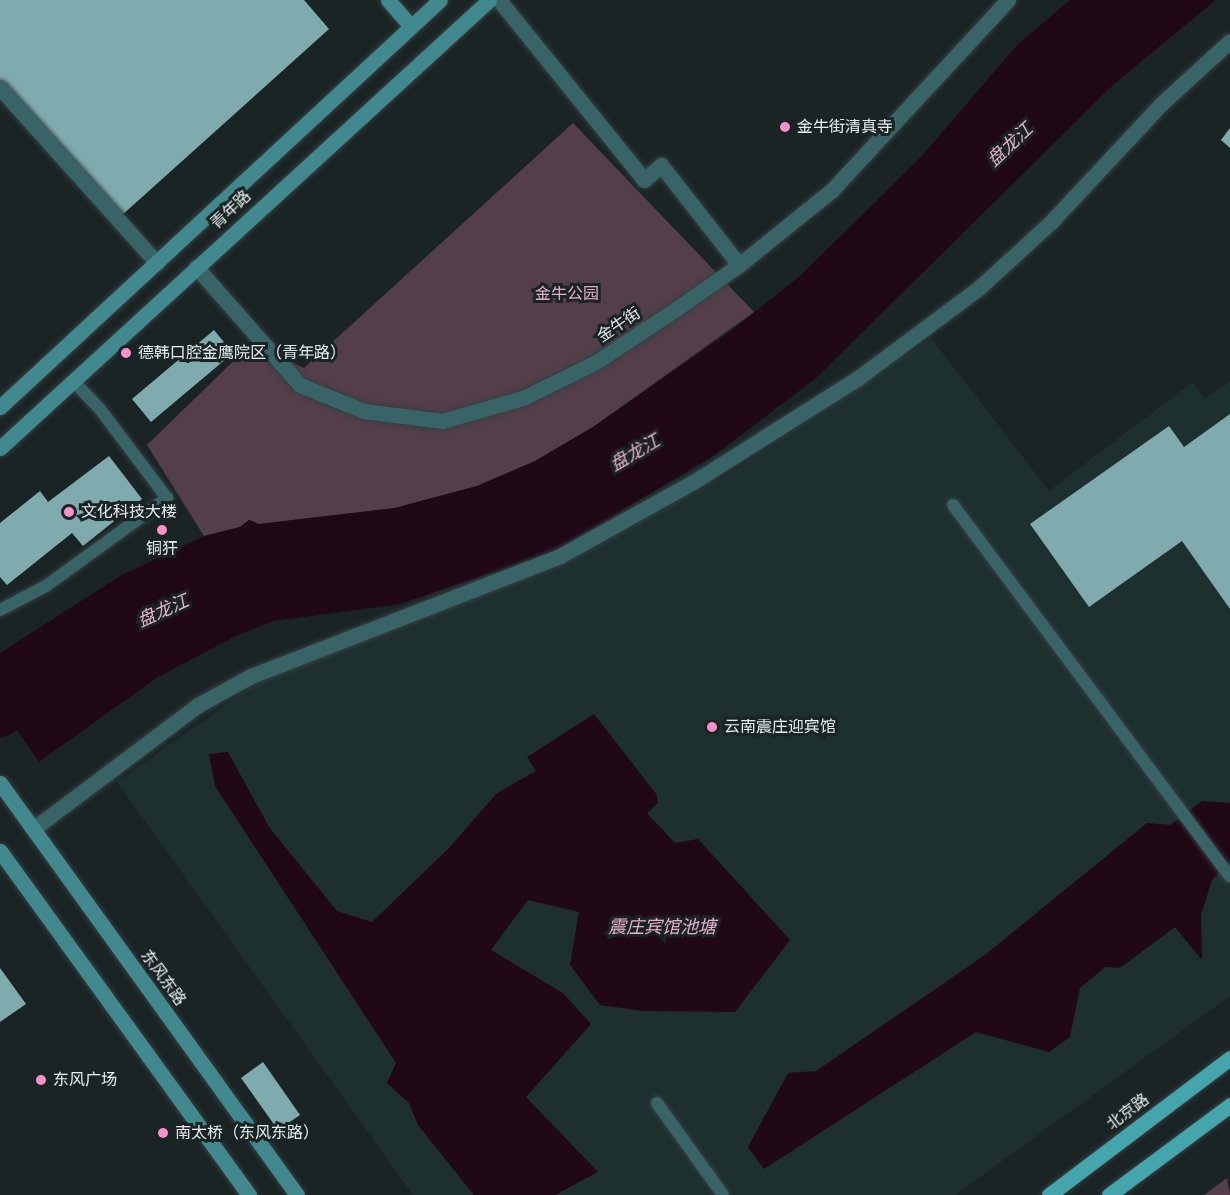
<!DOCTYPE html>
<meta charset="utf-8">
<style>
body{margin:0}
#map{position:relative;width:1230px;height:1195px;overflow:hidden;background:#1b2425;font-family:"Roboto Condensed","Noto Sans SC",sans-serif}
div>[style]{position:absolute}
.built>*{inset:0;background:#1e2f30}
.green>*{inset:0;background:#533e49}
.water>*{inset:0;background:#200816}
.pier>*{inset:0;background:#1b2425}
.river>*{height:42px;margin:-21px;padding:0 21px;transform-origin:21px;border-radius:21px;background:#200816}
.building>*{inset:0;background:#80abae}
.roads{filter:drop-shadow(0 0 2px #374041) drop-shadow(0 0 2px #374041)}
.lane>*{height:12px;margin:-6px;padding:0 6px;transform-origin:6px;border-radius:6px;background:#396467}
.street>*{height:15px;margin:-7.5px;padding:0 7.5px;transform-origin:7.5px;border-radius:7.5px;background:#396467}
.secondary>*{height:15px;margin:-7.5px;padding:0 7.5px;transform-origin:7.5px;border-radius:7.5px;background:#41898e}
.primary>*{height:15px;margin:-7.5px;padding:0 7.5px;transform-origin:7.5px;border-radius:7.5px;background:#44a5ac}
.dots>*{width:16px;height:16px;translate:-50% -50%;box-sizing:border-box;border:3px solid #1b2425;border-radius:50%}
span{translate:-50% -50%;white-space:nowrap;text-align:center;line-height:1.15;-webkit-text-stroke:6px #1b2425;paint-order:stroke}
.poi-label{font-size:16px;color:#e6eced}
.left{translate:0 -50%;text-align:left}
.street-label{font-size:16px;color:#e6eced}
.park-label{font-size:16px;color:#e5adcb}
.water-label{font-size:18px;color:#e8b0ce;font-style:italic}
</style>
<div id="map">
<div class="built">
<i style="clip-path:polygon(931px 338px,1049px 491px,1193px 382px,1205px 399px,1230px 381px,1230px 996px,955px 1195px,413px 1195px,117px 782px,255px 684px,593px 547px,725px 476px)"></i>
</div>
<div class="green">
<i style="clip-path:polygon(573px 123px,754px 312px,593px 427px,535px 461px,477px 486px,395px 508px,259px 524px,249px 520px,240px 527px,204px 536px,147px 445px,251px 344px,304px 368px)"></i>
<i style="clip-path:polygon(1227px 1178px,1230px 1195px,1204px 1195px)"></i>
</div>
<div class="water">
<i style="clip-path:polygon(1070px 0,1216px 0,1114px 84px,815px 379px,713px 456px,555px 551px,400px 604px,273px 621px,236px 636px,158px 677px,39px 762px,0 706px,0 653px,120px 576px,204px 536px,240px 527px,249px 520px,259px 524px,395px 508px,477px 486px,535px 461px,593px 427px,735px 328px,801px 275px,922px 156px,1018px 44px)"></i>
<i style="clip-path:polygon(594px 714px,657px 795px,658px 803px,647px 813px,675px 843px,698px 839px,790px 940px,735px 1012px,643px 1011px,600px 1005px,570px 965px,579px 912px,528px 900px,491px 950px,563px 993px,591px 1024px,526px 1097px,598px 1172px,555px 1195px,474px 1195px,418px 1125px,409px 1103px,387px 1083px,396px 1063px,215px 786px,209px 754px,228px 752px,269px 827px,337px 911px,372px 922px,449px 848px,497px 793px,536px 771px,527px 757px)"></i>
<i style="clip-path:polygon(1202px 801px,1230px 803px,1230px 860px,1212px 880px,1201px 915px,1202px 960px,1175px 927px,1120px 968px,1105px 967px,1080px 988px,1070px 1037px,1049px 1052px,976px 1032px,764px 1169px,748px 1147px,788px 1073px,816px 1071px,985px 955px,1147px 823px,1170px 825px)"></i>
</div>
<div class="pier">
<i style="clip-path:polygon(0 706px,39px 762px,36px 764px,0 712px)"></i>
</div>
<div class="river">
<i style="left:0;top:716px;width:62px;rotate:-36.5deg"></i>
</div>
<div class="building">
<i style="clip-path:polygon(0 0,304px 0,329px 29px,121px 216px,0 81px)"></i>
<i style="clip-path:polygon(1230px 128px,1230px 148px,1221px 140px)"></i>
<i style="clip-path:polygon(214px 330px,233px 353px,151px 422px,132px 399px)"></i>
<i style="clip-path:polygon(1230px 414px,1230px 609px,1182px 541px,1089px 607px,1030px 524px,1169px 426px,1184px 447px)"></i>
<i style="clip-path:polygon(109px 456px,142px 499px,83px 546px,72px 533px,7px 585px,0 577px,0 523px,40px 491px,48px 502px)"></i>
<i style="clip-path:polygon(0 968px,26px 1004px,0 1022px)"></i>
<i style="clip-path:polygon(263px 1062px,300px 1115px,278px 1130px,241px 1078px)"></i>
</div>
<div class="roads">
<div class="lane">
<i style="left:953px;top:505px;width:463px;rotate:53.3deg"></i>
<i style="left:0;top:610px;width:52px;rotate:-27.6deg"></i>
<i style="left:46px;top:586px;width:150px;rotate:-36deg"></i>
<i style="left:167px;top:498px;width:111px;rotate:-127deg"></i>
<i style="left:100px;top:409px;width:39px;rotate:-134deg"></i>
<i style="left:657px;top:1103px;width:113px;rotate:54.3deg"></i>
</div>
<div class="street">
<i style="left:499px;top:0;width:231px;rotate:51.1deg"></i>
<i style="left:644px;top:180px;width:23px;rotate:-41deg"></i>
<i style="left:661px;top:165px;width:127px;rotate:52deg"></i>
<i style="left:0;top:88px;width:235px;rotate:48.1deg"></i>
<i style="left:196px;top:267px;width:157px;rotate:48.6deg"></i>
<i style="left:300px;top:385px;width:69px;rotate:22.1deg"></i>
<i style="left:364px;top:411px;width:79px;rotate:7.3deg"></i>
<i style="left:442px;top:421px;width:84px;rotate:-15.9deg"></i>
<i style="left:523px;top:398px;width:81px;rotate:-26.3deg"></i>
<i style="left:596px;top:362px;width:96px;rotate:-33.5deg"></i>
<i style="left:676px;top:309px;width:77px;rotate:-34.9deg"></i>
<i style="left:739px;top:265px;width:119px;rotate:-38.9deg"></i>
<i style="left:832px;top:190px;width:259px;rotate:-47.2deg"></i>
<i style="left:33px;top:829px;width:206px;rotate:-36.9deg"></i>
<i style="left:198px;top:705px;width:60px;rotate:-28.7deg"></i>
<i style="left:251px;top:676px;width:331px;rotate:-21.2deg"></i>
<i style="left:560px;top:556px;width:154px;rotate:-29.1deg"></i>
<i style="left:695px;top:481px;width:193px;rotate:-32.3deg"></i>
<i style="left:858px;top:378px;width:152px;rotate:-36.7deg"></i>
<i style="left:980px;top:287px;width:98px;rotate:-42.5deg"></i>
<i style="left:1052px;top:221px;width:160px;rotate:-47deg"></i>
<i style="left:1161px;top:104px;width:93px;rotate:-42.4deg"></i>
</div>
<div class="secondary">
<i style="left:388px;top:0;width:35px;rotate:49deg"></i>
<i style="left:0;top:407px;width:599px;rotate:-42.77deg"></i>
<i style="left:0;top:448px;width:663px;rotate:-42.49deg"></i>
<i style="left:0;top:783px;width:508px;rotate:54.21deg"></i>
<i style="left:0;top:851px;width:425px;rotate:54.1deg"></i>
</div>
<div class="primary">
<i style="left:1049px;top:1195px;width:227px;rotate:-37.1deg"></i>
<i style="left:1109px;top:1195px;width:151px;rotate:-36.6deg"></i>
</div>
</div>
<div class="dots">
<i style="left:785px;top:127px;background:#f890cc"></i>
<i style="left:126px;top:353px;background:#f890cc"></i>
<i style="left:69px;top:512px;background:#f890cc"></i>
<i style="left:162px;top:530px;background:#f890cc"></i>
<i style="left:712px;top:727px;background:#f890cc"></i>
<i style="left:41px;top:1080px;background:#f890cc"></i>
<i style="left:163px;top:1133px;background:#f890cc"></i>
</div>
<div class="poi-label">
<span class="left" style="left:797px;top:127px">金牛街清真寺</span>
<span class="left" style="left:138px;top:353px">德韩口腔金鹰院区（青年路）</span>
<span class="left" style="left:81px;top:512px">文化科技大楼</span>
<span style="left:162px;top:549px">铜犴</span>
<span class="left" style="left:724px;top:727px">云南震庄迎宾馆</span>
<span class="left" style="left:53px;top:1080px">东风广场</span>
<span class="left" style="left:175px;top:1133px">南太桥（东风东路）</span>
</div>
<div class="street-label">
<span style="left:231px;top:210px;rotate:-43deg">青年路</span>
<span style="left:619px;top:325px;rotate:-34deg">金牛街</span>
<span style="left:163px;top:978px;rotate:54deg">东风东路</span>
<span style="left:1128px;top:1112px;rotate:-37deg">北京路</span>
</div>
<div class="park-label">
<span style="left:567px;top:294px">金牛公园</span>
</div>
<div class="water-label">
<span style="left:1010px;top:145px;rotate:-43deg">盘龙江</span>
<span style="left:635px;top:453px;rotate:-30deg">盘龙江</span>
<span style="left:163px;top:611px;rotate:-24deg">盘龙江</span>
<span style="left:662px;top:927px">震庄宾馆池塘</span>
</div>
</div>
